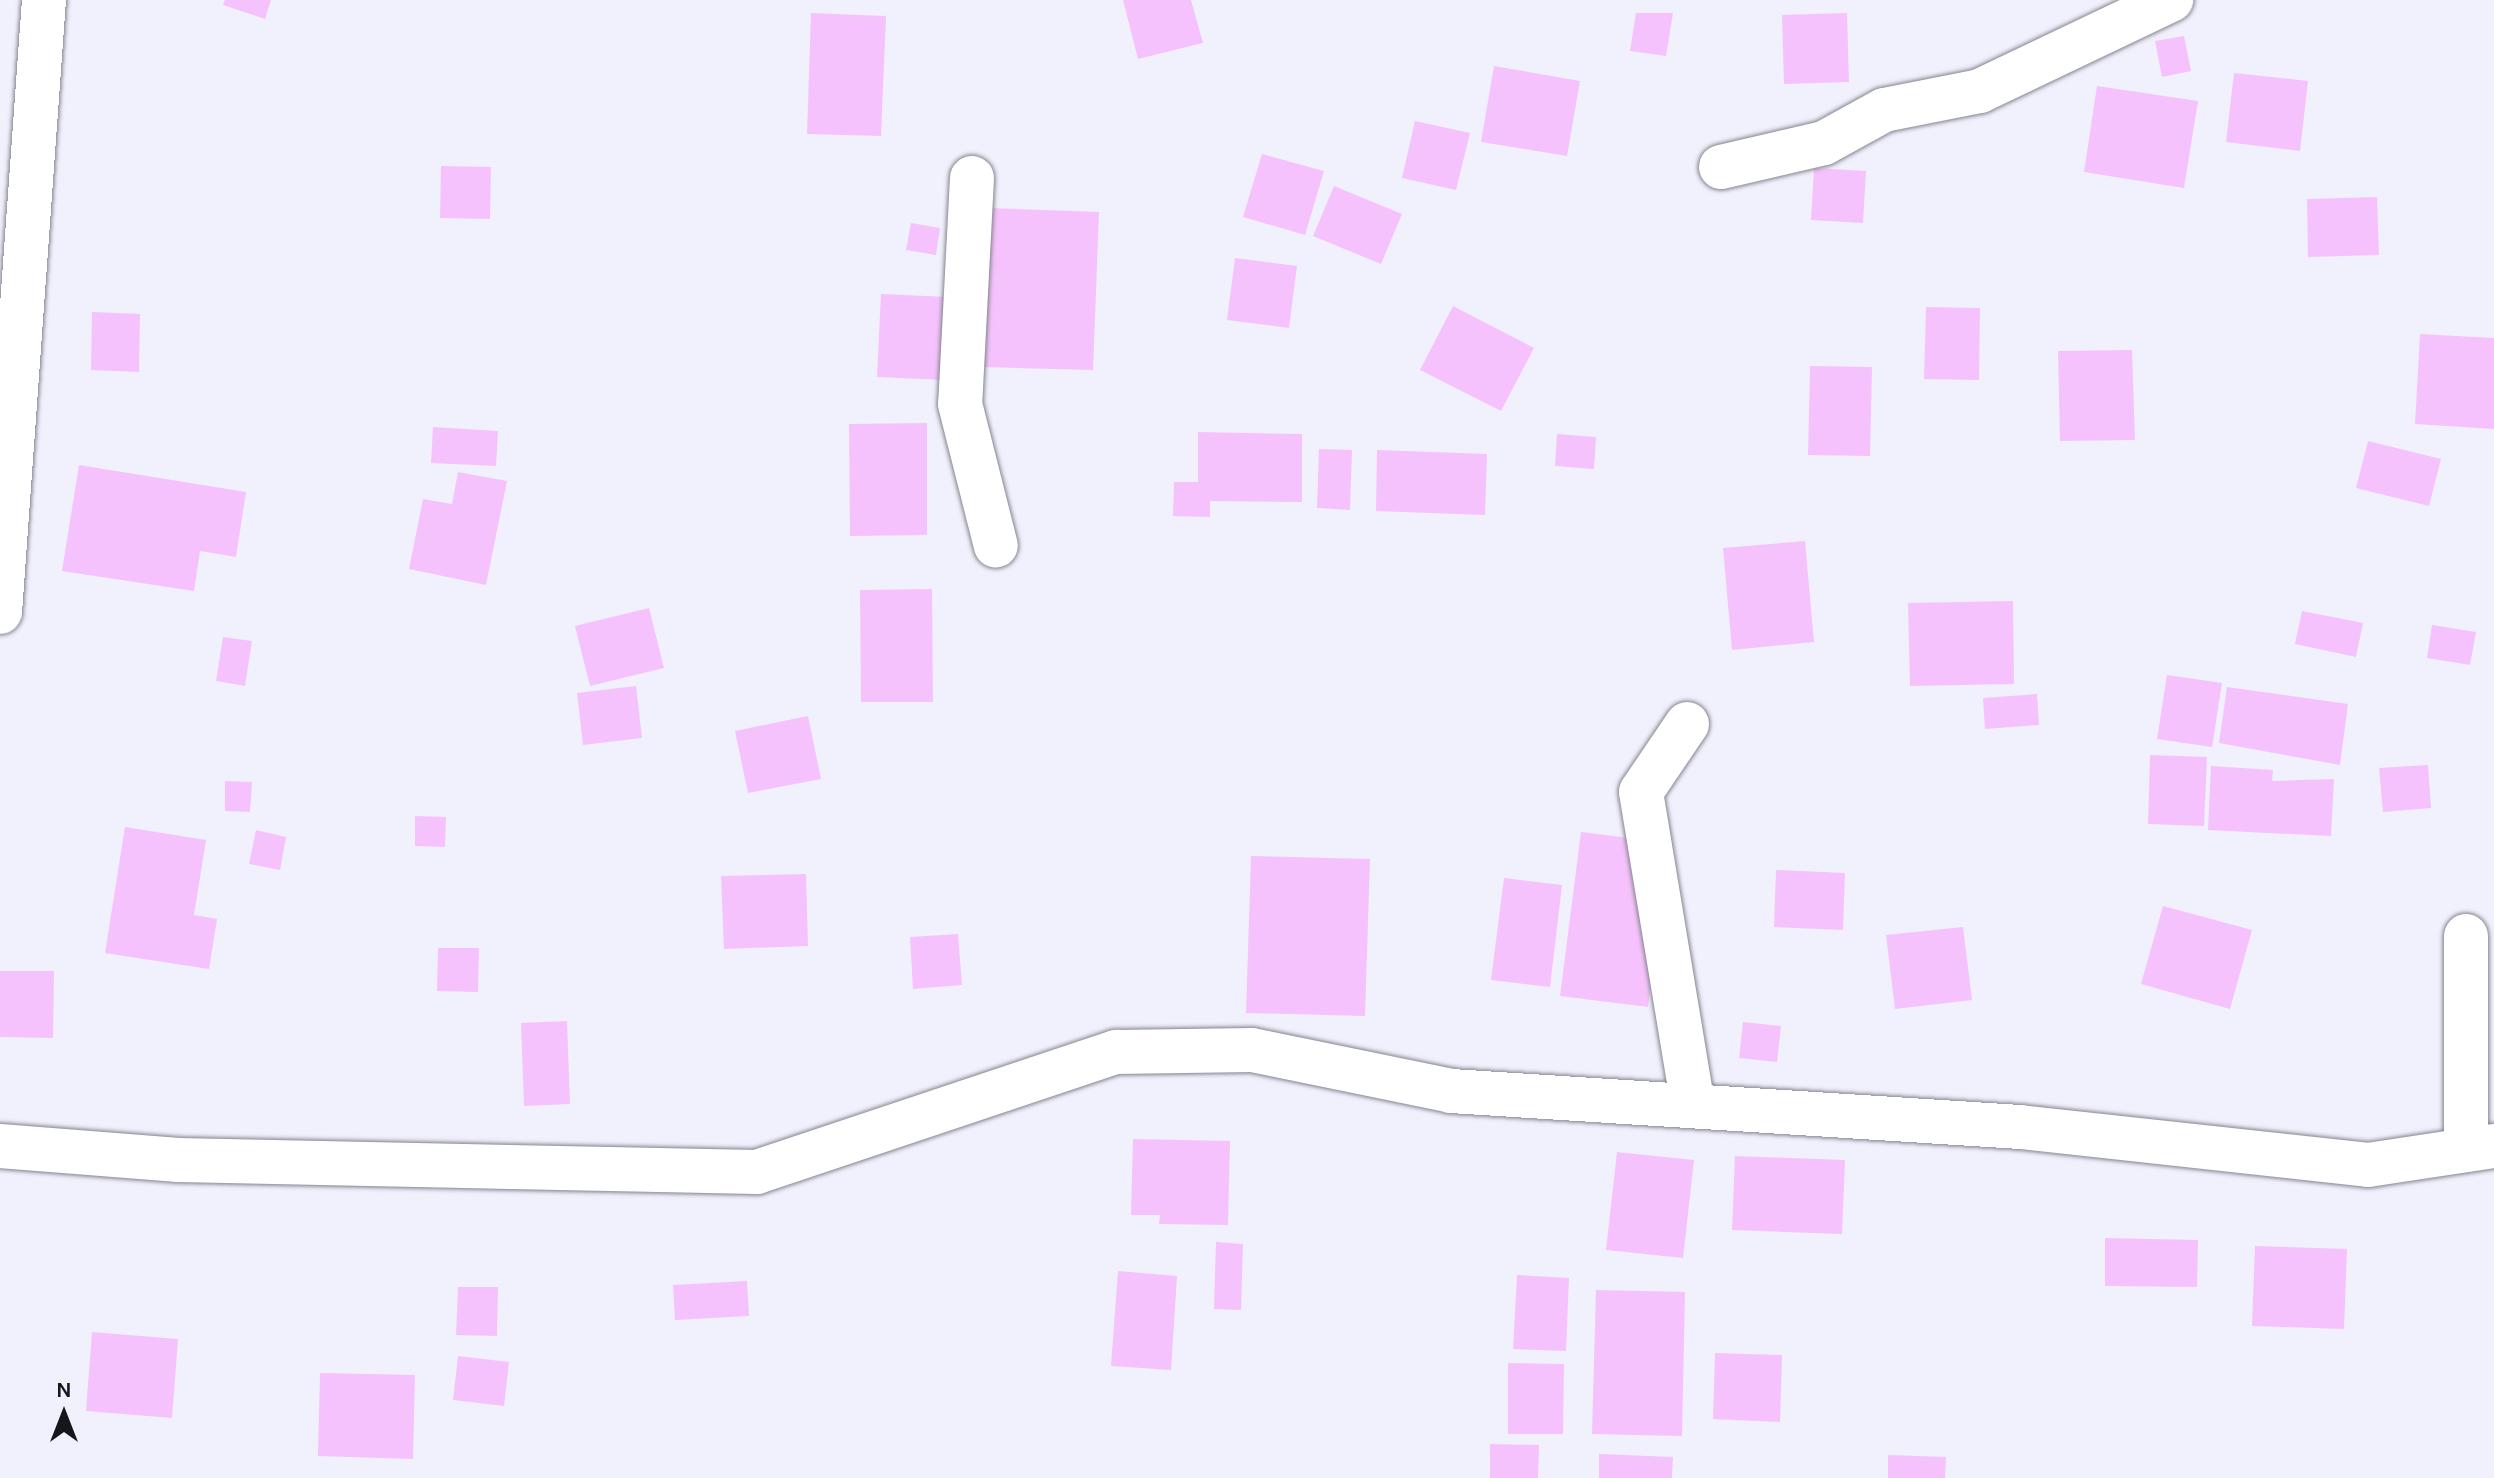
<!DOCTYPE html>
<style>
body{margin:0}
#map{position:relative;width:2494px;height:1478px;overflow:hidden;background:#f0f1fd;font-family:Karla,sans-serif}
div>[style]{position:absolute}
.building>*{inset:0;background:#f6c2fd}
.roads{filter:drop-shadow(0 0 2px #84858f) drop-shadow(0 0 2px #84858f)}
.minor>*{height:44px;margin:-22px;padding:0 22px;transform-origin:22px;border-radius:22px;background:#fff}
span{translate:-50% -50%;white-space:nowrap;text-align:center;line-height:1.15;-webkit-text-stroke:8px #f0f1fd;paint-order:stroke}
.north{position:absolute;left:24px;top:1374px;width:80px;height:80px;-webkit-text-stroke:6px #f0f1fd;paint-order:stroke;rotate:0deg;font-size:22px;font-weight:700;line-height:32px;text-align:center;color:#17171b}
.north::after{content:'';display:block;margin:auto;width:28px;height:36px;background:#17171b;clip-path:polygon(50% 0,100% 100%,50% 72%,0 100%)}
</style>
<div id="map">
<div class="building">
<i style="clip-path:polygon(225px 0,271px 0,265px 19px,223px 5px)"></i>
<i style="clip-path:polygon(1123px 0,1191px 0,1203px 43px,1138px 59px)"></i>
<i style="clip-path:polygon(811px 13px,886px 16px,881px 136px,807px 134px)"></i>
<i style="clip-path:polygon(1636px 13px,1673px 13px,1666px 56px,1630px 51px)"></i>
<i style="clip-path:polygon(1847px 13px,1849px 82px,1784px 84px,1782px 15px)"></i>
<i style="clip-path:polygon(2184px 36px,2191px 71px,2162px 77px,2155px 41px)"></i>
<i style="clip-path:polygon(1494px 66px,1580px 81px,1567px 156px,1481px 142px)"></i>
<i style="clip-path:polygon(2234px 73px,2308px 81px,2300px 151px,2226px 142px)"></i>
<i style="clip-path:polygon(2097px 86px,2198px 101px,2184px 188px,2084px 172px)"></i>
<i style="clip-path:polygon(1415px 121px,1470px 133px,1456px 190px,1402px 178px)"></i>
<i style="clip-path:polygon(1262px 154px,1324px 171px,1305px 235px,1243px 217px)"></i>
<i style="clip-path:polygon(441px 166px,491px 167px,490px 219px,440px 218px)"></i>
<i style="clip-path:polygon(1814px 168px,1866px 171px,1863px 223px,1811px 220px)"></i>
<i style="clip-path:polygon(1334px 186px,1402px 214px,1381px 264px,1313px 236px)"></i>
<i style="clip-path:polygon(2377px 197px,2379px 255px,2308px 257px,2307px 199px)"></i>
<i style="clip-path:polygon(988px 208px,1099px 212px,1093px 370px,983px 367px)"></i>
<i style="clip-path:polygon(911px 223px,940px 228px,936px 255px,906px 250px)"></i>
<i style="clip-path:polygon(1235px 258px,1297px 266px,1289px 328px,1227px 320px)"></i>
<i style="clip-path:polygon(881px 294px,949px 297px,945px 380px,877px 377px)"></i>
<i style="clip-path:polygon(1453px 306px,1534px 348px,1501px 411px,1420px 370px)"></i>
<i style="clip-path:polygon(1926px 307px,1980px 308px,1979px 380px,1924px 379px)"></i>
<i style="clip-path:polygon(92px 312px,140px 314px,139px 372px,91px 370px)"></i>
<i style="clip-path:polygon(2420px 334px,2494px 338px,2494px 429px,2415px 424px)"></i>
<i style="clip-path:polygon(2132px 350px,2135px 440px,2060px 441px,2058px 351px)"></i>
<i style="clip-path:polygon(1810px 366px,1872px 367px,1870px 456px,1808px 455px)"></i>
<i style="clip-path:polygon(927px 423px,927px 535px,850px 536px,849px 424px)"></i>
<i style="clip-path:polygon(433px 427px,498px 431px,496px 466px,431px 463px)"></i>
<i style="clip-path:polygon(1198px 432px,1302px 434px,1302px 502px,1210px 501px,1210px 517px,1173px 516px,1174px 482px,1198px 482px)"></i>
<i style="clip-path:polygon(1557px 434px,1596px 437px,1594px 469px,1555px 466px)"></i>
<i style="clip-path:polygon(2368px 441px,2441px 459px,2429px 506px,2356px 488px)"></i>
<i style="clip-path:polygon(1319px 449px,1352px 450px,1350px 510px,1317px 508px)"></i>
<i style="clip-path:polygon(1377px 450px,1487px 454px,1485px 515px,1376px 511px)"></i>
<i style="clip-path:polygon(79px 465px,246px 492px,236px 557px,200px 551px,194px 591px,62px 571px)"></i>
<i style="clip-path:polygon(458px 472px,507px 481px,486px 585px,409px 569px,423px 499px,452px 504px)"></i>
<i style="clip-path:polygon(1805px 541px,1814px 642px,1732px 650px,1723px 548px)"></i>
<i style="clip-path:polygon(932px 589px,933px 702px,861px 702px,860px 590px)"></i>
<i style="clip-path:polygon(2013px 601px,2014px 684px,1910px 686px,1908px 603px)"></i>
<i style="clip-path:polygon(649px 608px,664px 668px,590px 686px,575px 626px)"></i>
<i style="clip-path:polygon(2302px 611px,2363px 623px,2356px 657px,2295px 644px)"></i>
<i style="clip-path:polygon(2432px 625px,2476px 632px,2470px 665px,2427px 658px)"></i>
<i style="clip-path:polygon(223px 637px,252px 641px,245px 686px,216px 681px)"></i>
<i style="clip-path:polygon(2167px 675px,2222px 683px,2212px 747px,2157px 739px)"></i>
<i style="clip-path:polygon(636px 686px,642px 738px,583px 745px,577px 693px)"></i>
<i style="clip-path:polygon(2227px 687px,2348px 704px,2340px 765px,2219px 743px)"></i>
<i style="clip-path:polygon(2037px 694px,2039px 725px,1985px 729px,1983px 698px)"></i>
<i style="clip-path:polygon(808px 716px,821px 779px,748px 793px,735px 731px)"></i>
<i style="clip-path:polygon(2150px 755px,2207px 757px,2204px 826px,2148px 824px)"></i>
<i style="clip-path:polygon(2428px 765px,2431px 808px,2383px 812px,2379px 768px)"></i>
<i style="clip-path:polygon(2211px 766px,2273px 770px,2272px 781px,2334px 779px,2331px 836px,2208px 830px)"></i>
<i style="clip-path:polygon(225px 781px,252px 782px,250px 812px,225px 811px)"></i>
<i style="clip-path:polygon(415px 816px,446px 817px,445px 847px,415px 846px)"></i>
<i style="clip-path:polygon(125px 827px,206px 840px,194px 915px,217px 919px,209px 969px,105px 953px)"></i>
<i style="clip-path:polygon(256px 830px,286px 837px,280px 870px,249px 864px)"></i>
<i style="clip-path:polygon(1581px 832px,1669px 843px,1648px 1007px,1560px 996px)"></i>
<i style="clip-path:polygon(1251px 856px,1370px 859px,1365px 1016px,1246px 1013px)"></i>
<i style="clip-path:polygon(1776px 870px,1845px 873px,1843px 930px,1774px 927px)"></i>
<i style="clip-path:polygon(806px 874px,808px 946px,724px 949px,721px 876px)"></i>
<i style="clip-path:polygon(1504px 878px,1562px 885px,1550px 987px,1491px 980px)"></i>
<i style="clip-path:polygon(2163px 906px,2252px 930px,2230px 1009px,2141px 984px)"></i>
<i style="clip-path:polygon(1963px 927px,1972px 1000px,1895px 1009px,1886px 935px)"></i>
<i style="clip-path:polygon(958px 934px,962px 985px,913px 989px,910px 937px)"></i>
<i style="clip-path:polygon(438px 948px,479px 948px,478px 992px,437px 991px)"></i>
<i style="clip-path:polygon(0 971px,54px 971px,53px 1038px,0 1037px)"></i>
<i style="clip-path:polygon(567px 1021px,570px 1104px,524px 1106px,521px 1023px)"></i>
<i style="clip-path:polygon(1743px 1022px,1781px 1026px,1777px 1062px,1739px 1058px)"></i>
<i style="clip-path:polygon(1133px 1139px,1230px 1141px,1228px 1225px,1159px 1224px,1160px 1215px,1131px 1215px)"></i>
<i style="clip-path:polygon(1617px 1152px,1694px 1160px,1683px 1258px,1606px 1250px)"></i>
<i style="clip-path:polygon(1735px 1156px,1845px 1160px,1842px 1234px,1732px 1230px)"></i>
<i style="clip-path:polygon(2105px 1238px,2198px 1240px,2197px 1287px,2105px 1286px)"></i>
<i style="clip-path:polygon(1216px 1242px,1243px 1244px,1241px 1310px,1214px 1309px)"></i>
<i style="clip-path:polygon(2255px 1246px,2347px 1249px,2344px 1329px,2252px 1326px)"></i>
<i style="clip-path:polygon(1118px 1271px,1177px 1276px,1171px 1370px,1111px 1366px)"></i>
<i style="clip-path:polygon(1517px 1275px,1569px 1278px,1566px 1351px,1513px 1349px)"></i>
<i style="clip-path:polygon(747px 1281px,749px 1316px,675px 1320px,673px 1285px)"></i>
<i style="clip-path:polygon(458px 1287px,498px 1287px,497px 1336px,456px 1335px)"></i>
<i style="clip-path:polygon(1596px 1290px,1685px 1292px,1682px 1436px,1592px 1434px)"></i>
<i style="clip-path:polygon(92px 1332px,178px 1339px,172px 1418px,86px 1411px)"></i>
<i style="clip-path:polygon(1715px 1353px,1782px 1355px,1780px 1422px,1713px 1419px)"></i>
<i style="clip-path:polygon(458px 1356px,509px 1362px,504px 1406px,453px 1400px)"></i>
<i style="clip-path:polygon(1508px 1363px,1564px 1364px,1563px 1434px,1508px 1434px)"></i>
<i style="clip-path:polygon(320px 1373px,415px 1375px,413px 1459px,318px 1456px)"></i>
<i style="clip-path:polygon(1490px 1444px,1539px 1445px,1538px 1478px,1490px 1478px)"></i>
<i style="clip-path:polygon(1599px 1454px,1673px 1457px,1672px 1478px,1599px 1478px)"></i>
<i style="clip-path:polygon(1888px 1455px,1946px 1457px,1945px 1478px,1888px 1478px)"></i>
</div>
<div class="roads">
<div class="minor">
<i style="left:1721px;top:167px;width:106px;rotate:-13.1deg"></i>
<i style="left:1824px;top:143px;width:68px;rotate:-28.8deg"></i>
<i style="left:1884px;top:110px;width:98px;rotate:-11.2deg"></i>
<i style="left:1980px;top:91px;width:212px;rotate:-25.5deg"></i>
<i style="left:972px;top:178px;width:226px;rotate:93deg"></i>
<i style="left:960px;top:404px;width:146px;rotate:75.8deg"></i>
<i style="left:0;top:612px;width:614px;rotate:-85.89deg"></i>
<i style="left:1687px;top:724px;width:82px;rotate:124.1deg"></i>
<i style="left:1641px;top:792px;width:318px;rotate:80.6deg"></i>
<i style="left:2466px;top:936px;width:214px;rotate:90deg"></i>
<i style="left:0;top:1146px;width:179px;rotate:4.5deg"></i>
<i style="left:178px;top:1160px;width:579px;rotate:1.19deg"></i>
<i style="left:757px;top:1172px;width:379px;rotate:-18.5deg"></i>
<i style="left:1116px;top:1052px;width:136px;rotate:-0.8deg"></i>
<i style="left:1252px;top:1050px;width:203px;rotate:11.6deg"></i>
<i style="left:1451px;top:1091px;width:570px;rotate:3.62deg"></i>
<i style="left:2020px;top:1127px;width:350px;rotate:6.2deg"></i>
<i style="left:2368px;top:1165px;width:127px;rotate:-8.6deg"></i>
</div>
</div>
<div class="north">N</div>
</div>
